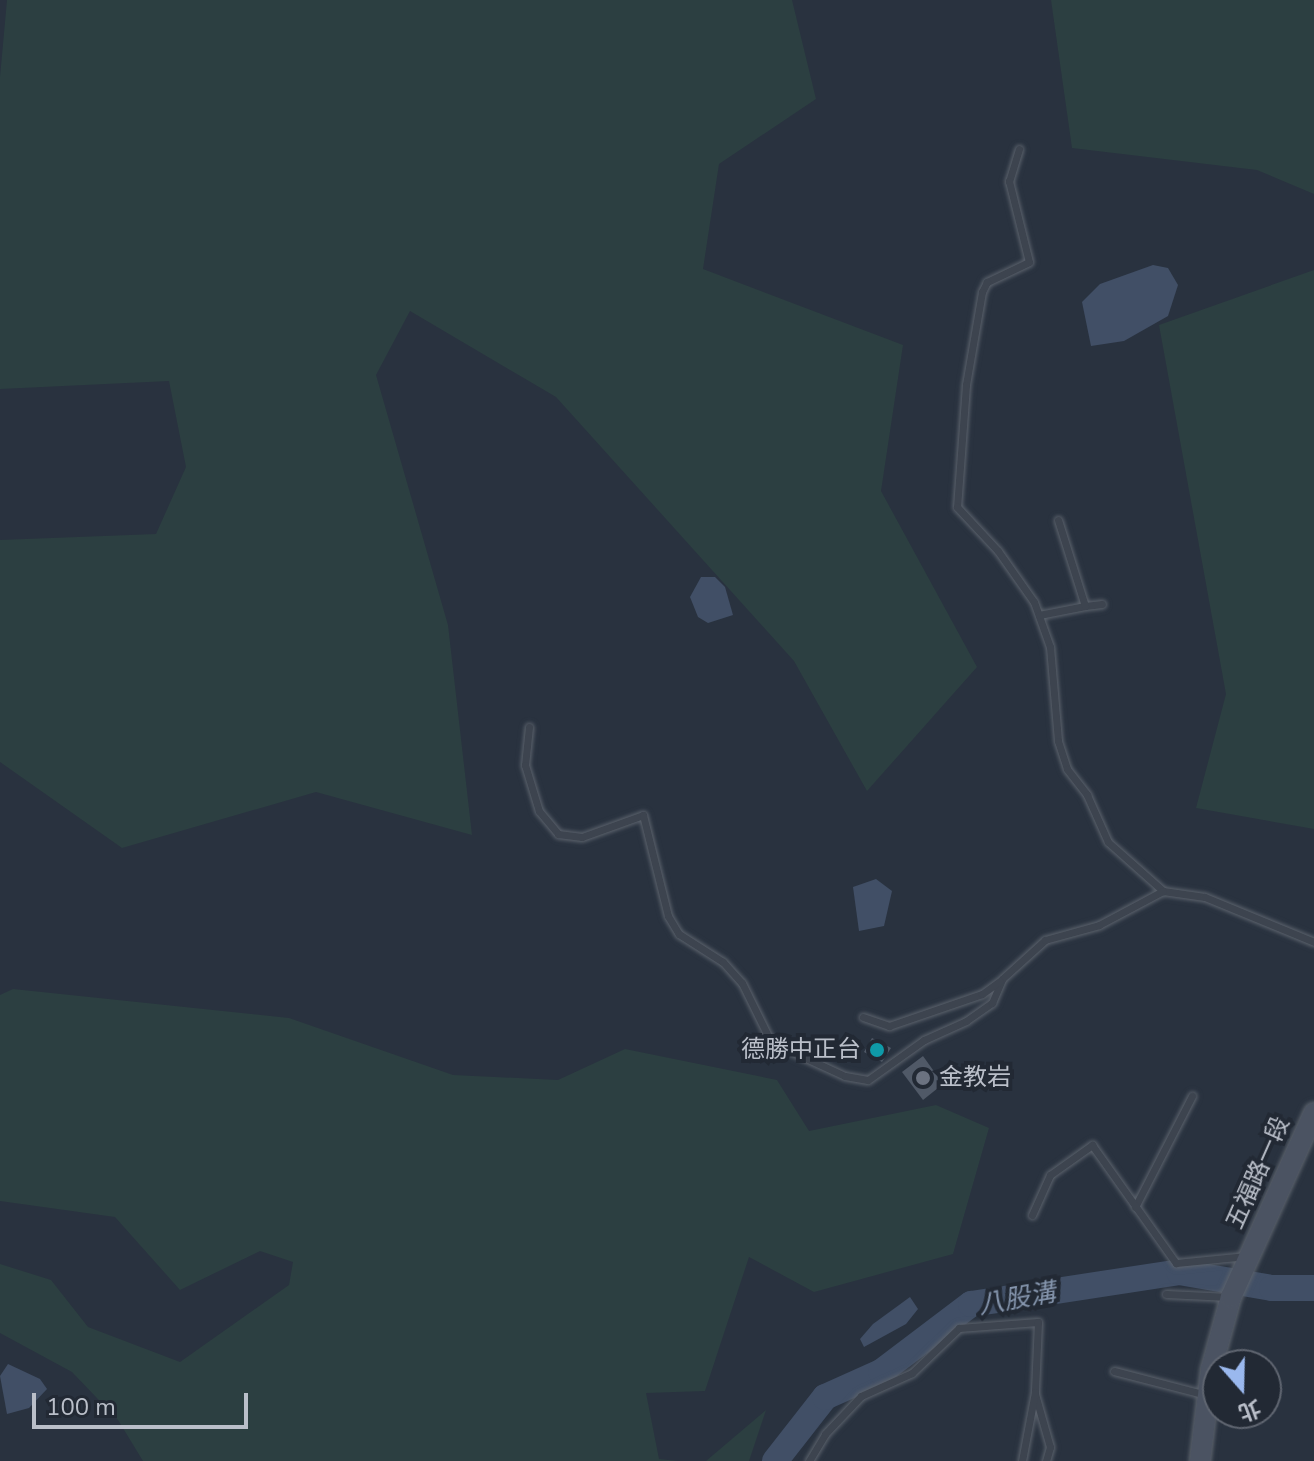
<!DOCTYPE html>
<meta charset="utf-8">
<style>
body{margin:0}
#map{position:relative;width:1314px;height:1461px;overflow:hidden;background:#29323f;font-family:"Nunito Sans","Noto Sans TC",sans-serif}
div>[style]{position:absolute}
.green>*{inset:0;background:#2c3f41}
.water>*{inset:0;background:#414f66}
.river>*{height:26px;margin:-13px;padding:0 13px;transform-origin:13px;border-radius:13px;background:#414f66}
.building>*{inset:0;background:#505967}
.roads{filter:drop-shadow(0 0 2px #5b626c) drop-shadow(0 0 2px #5b626c)}
.service>*{height:7px;margin:-3.5px;padding:0 3.5px;transform-origin:3.5px;border-radius:3.5px;background:#3d444f}
.secondary>*{height:20px;margin:-10px;padding:0 10px;transform-origin:10px;border-radius:10px;background:#4b5362}
.dots>*{width:22px;height:22px;translate:-50% -50%;box-sizing:border-box;border:4px solid #222934;border-radius:50%}
span{translate:-50% -50%;white-space:nowrap;text-align:center;line-height:1.15;-webkit-text-stroke:8px #222934;paint-order:stroke}
.poi-label{font-size:24px;color:#babfc9}
.right{translate:-100% -50%;text-align:right}
.left{translate:0 -50%;text-align:left}
.street-label{font-size:24px;color:#babfc9}
.water-label{font-size:26px;color:#8595ad;font-style:italic}
.north{position:absolute;left:1202px;top:1349px;width:80px;height:80px;box-sizing:border-box;background:#222934;border:2px solid #5f6570;border-radius:50%;rotate:160deg;font-size:22px;font-weight:700;line-height:32px;text-align:center;color:#babfc9}
.north::after{content:'';display:block;margin:auto;width:28px;height:36px;background:#9ab8ee;clip-path:polygon(50% 0,100% 100%,50% 72%,0 100%)}
.scale{position:absolute;left:32px;top:1393px;width:216px;height:36px;box-sizing:border-box;border:4px solid #babfc9;border-top:0;padding-left:10px;font-size:24px;line-height:28px;white-space:nowrap;color:#babfc9;-webkit-text-stroke:6px #222934;paint-order:stroke}
</style>
<div id="map">
<div class="green">
<i style="clip-path:polygon(7px 0,792px 0,816px 99px,719px 164px,703px 269px,903px 345px,881px 491px,977px 667px,867px 791px,794px 661px,556px 397px,410px 311px,376px 375px,448px 625px,472px 835px,316px 792px,122px 848px,0 762px,0 540px,156px 534px,186px 467px,169px 381px,0 389px,0 77px)"></i>
<i style="clip-path:polygon(1051px 0,1314px 0,1314px 194px,1257px 170px,1072px 148px)"></i>
<i style="clip-path:polygon(1314px 270px,1314px 829px,1196px 808px,1226px 694px,1159px 325px)"></i>
<i style="clip-path:polygon(13px 989px,289px 1018px,453px 1075px,558px 1080px,625px 1049px,777px 1080px,809px 1131px,936px 1105px,989px 1128px,953px 1254px,814px 1292px,749px 1257px,705px 1391px,646px 1393px,659px 1459px,678px 1461px,143px 1461px,118px 1420px,72px 1372px,0 1333px,0 1264px,51px 1280px,88px 1327px,180px 1362px,289px 1285px,293px 1262px,260px 1251px,180px 1290px,115px 1217px,0 1201px,0 995px)"></i>
<i style="clip-path:polygon(766px 1410px,749px 1461px,706px 1461px)"></i>
</div>
<div class="water">
<i style="clip-path:polygon(1153px 265px,1168px 268px,1178px 285px,1168px 316px,1124px 341px,1091px 346px,1082px 302px,1100px 284px)"></i>
<i style="clip-path:polygon(701px 577px,715px 577px,725px 587px,733px 615px,708px 623px,698px 617px,690px 597px)"></i>
<i style="clip-path:polygon(876px 879px,892px 891px,884px 926px,859px 931px,853px 887px)"></i>
<i style="clip-path:polygon(910px 1297px,918px 1309px,906px 1324px,864px 1347px,860px 1339px,873px 1324px)"></i>
<i style="clip-path:polygon(8px 1364px,40px 1379px,47px 1389px,29px 1408px,7px 1414px,0 1376px)"></i>
</div>
<div class="river">
<i style="left:775px;top:1461px;width:81px;rotate:-52deg"></i>
<i style="left:825px;top:1397px;width:61px;rotate:-24.1deg"></i>
<i style="left:881px;top:1372px;width:113px;rotate:-37.1deg"></i>
<i style="left:971px;top:1304px;width:210px;rotate:-8.7deg"></i>
<i style="left:1179px;top:1272px;width:94px;rotate:9.8deg"></i>
<i style="left:1272px;top:1288px;width:42px"></i>
</div>
<div class="building">
<i style="clip-path:polygon(872px 1038px,891px 1048px,882px 1062px,864px 1052px)"></i>
<i style="clip-path:polygon(923px 1056px,943px 1084px,923px 1100px,902px 1072px)"></i>
</div>
<div class="roads">
<div class="service">
<i style="left:1019px;top:149px;width:34px;rotate:107deg"></i>
<i style="left:1009px;top:181px;width:83px;rotate:76.1deg"></i>
<i style="left:1029px;top:262px;width:47px;rotate:154.5deg"></i>
<i style="left:987px;top:282px;width:11px;rotate:117deg"></i>
<i style="left:982px;top:292px;width:94px;rotate:99.8deg"></i>
<i style="left:966px;top:385px;width:122px;rotate:94.2deg"></i>
<i style="left:957px;top:507px;width:60px;rotate:47deg"></i>
<i style="left:998px;top:551px;width:62px;rotate:54.8deg"></i>
<i style="left:1034px;top:602px;width:48px;rotate:70.4deg"></i>
<i style="left:1050px;top:647px;width:94px;rotate:85.1deg"></i>
<i style="left:1058px;top:741px;width:29px;rotate:72deg"></i>
<i style="left:1067px;top:769px;width:33px;rotate:52deg"></i>
<i style="left:1087px;top:795px;width:51px;rotate:65.9deg"></i>
<i style="left:1108px;top:842px;width:74px;rotate:41.7deg"></i>
<i style="left:1163px;top:891px;width:42px;rotate:8.1deg"></i>
<i style="left:1205px;top:897px;width:118px;rotate:22.4deg"></i>
<i style="left:1085px;top:606px;width:17px;rotate:-7deg"></i>
<i style="left:1039px;top:615px;width:47px;rotate:-11.1deg"></i>
<i style="left:1085px;top:606px;width:90px;rotate:-107.4deg"></i>
<i style="left:529px;top:727px;width:38px;rotate:96deg"></i>
<i style="left:525px;top:765px;width:48px;rotate:73.1deg"></i>
<i style="left:539px;top:811px;width:30px;rotate:50deg"></i>
<i style="left:558px;top:834px;width:24px;rotate:7deg"></i>
<i style="left:582px;top:837px;width:65px;rotate:-19.8deg"></i>
<i style="left:643px;top:815px;width:104px;rotate:76.1deg"></i>
<i style="left:668px;top:916px;width:21px;rotate:59deg"></i>
<i style="left:679px;top:934px;width:52px;rotate:32.5deg"></i>
<i style="left:723px;top:962px;width:28px;rotate:48deg"></i>
<i style="left:742px;top:983px;width:66px;rotate:63.8deg"></i>
<i style="left:771px;top:1042px;width:81px;rotate:24.7deg"></i>
<i style="left:845px;top:1076px;width:23px;rotate:10deg"></i>
<i style="left:868px;top:1080px;width:69px;rotate:-35.5deg"></i>
<i style="left:924px;top:1040px;width:46px;rotate:-24.3deg"></i>
<i style="left:966px;top:1021px;width:32px;rotate:-35deg"></i>
<i style="left:992px;top:1003px;width:26px;rotate:-67deg"></i>
<i style="left:1002px;top:979px;width:58px;rotate:-42.2deg"></i>
<i style="left:1045px;top:940px;width:56px;rotate:-15.5deg"></i>
<i style="left:1099px;top:925px;width:72px;rotate:-28deg"></i>
<i style="left:863px;top:1017px;width:28px;rotate:19deg"></i>
<i style="left:889px;top:1026px;width:98px;rotate:-19deg"></i>
<i style="left:982px;top:994px;width:22px;rotate:-36deg"></i>
<i style="left:1135px;top:1207px;width:125px;rotate:-62.8deg"></i>
<i style="left:1032px;top:1215px;width:44px;rotate:-65.8deg"></i>
<i style="left:1050px;top:1175px;width:52px;rotate:-35.5deg"></i>
<i style="left:1092px;top:1145px;width:145px;rotate:54.6deg"></i>
<i style="left:1176px;top:1263px;width:71px;rotate:-5.6deg"></i>
<i style="left:1166px;top:1294px;width:63px;rotate:2.7deg"></i>
<i style="left:1114px;top:1371px;width:95px;rotate:14.6deg"></i>
<i style="left:1035px;top:1394px;width:55px;rotate:74.2deg"></i>
<i style="left:1050px;top:1447px;width:15px;rotate:106deg"></i>
<i style="left:809px;top:1461px;width:31px;rotate:-59deg"></i>
<i style="left:825px;top:1434px;width:52px;rotate:-46.5deg"></i>
<i style="left:861px;top:1396px;width:56px;rotate:-24.3deg"></i>
<i style="left:912px;top:1373px;width:65px;rotate:-43.8deg"></i>
<i style="left:959px;top:1328px;width:79px;rotate:-4.3deg"></i>
<i style="left:1038px;top:1322px;width:70px;rotate:92.5deg"></i>
<i style="left:1035px;top:1392px;width:70px;rotate:100.7deg"></i>
</div>
<div class="secondary">
<i style="left:1200px;top:1461px;width:92px;rotate:-83.1deg"></i>
<i style="left:1211px;top:1370px;width:76px;rotate:-74.7deg"></i>
<i style="left:1231px;top:1297px;width:202px;rotate:-65.7deg"></i>
</div>
</div>
<div class="dots">
<i style="left:877px;top:1050px;background:#0f9aa8"></i>
<i style="left:923px;top:1078px;background:#6b7280"></i>
</div>
<div class="poi-label">
<span class="right" style="left:861px;top:1050px">德勝中正台</span>
<span class="left" style="left:939px;top:1078px">金教岩</span>
</div>
<div class="street-label">
<span style="left:1258px;top:1173px;rotate:-66deg">五福路一段</span>
</div>
<div class="water-label">
<span style="left:1017px;top:1299px;rotate:-10deg">八股溝</span>
</div>
<div class="north">北</div>
<div class="scale">100 m</div>
</div>
